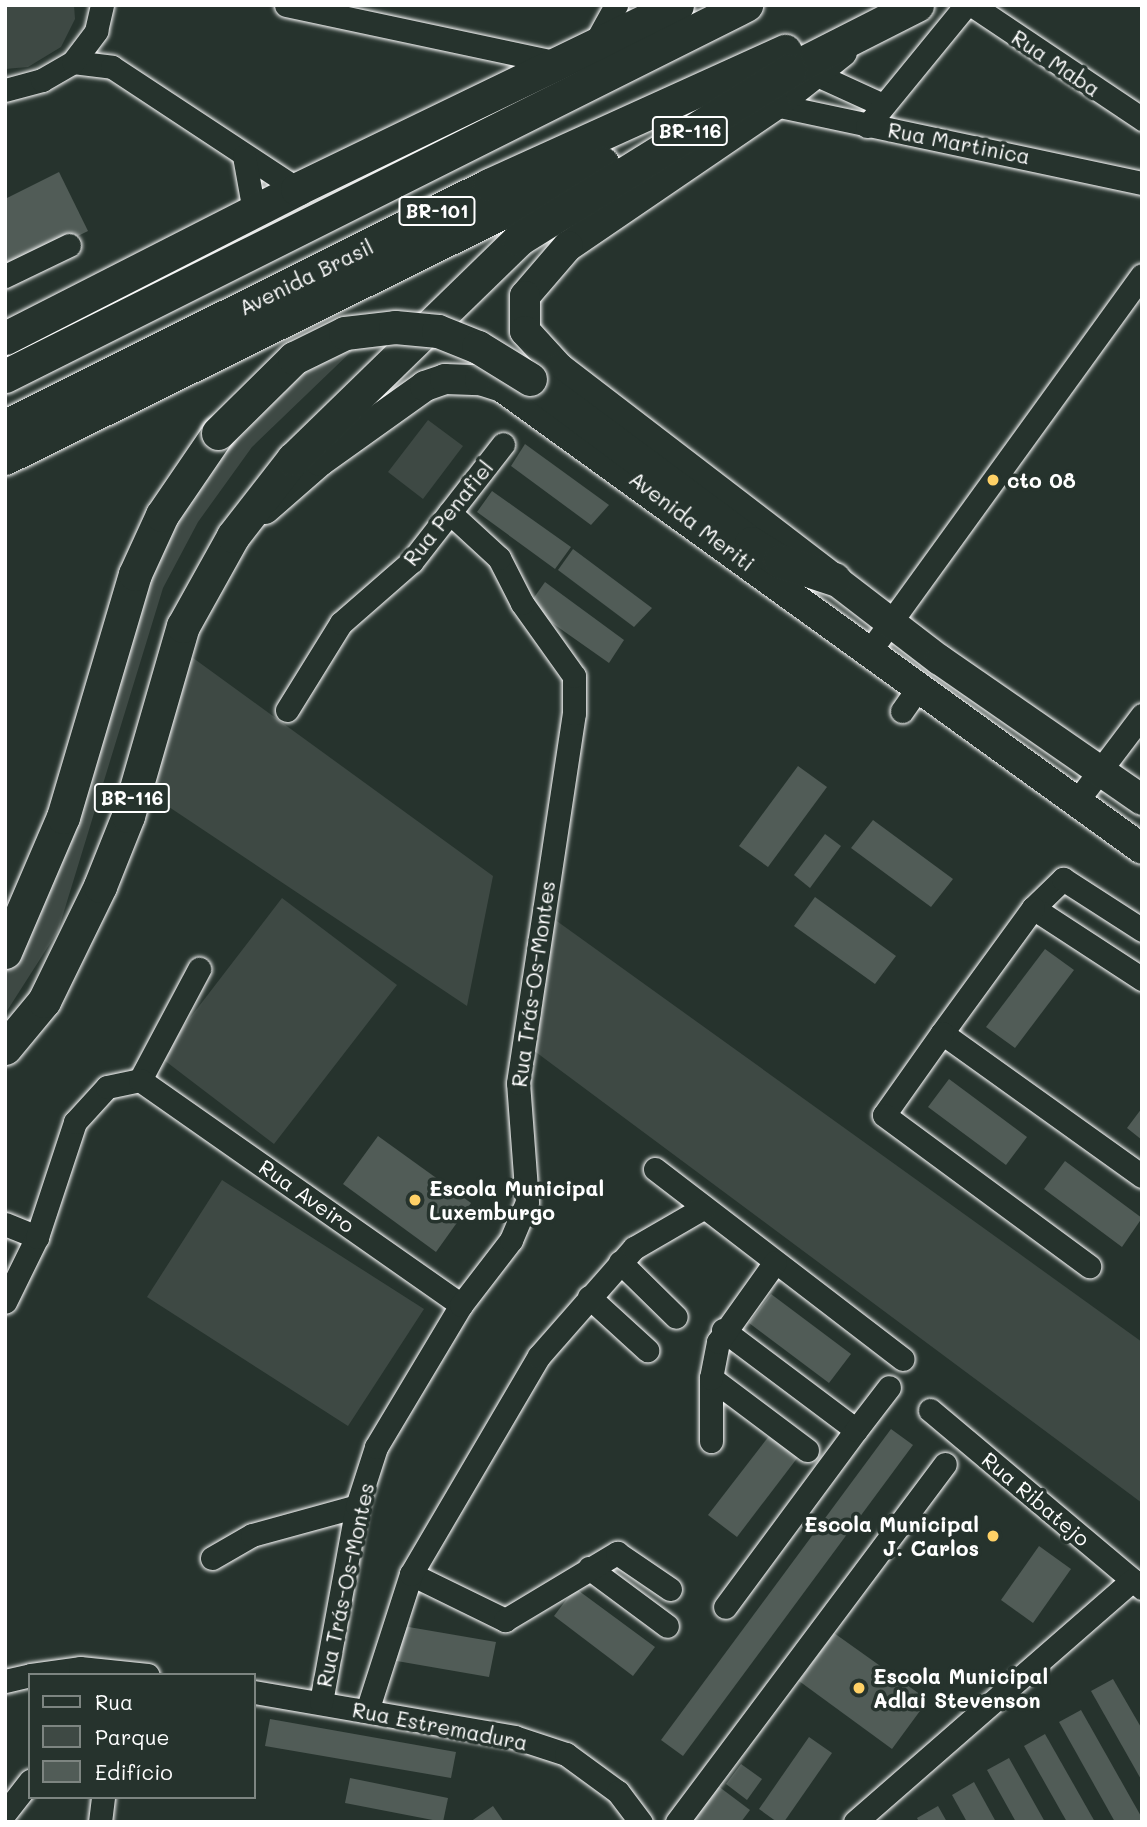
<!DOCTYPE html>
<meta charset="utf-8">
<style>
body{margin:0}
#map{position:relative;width:1147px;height:1827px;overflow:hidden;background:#26332d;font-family:Mali,sans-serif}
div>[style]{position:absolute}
.green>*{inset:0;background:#3e4944}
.building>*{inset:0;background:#515c57}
.roads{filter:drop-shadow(0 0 2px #fff) drop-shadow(0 0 2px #fff)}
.minor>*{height:23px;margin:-11.5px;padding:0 11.5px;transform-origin:11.5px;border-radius:11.5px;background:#26332d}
.major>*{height:30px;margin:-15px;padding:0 15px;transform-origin:15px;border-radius:15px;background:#26332d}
.highway>*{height:33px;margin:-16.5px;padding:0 16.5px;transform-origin:16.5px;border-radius:16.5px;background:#26332d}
.bridges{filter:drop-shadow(0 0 2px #fff) drop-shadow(0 0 2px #fff)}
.highway-bridge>*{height:33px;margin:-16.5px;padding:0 16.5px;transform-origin:16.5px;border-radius:16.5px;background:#26332d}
.dots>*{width:19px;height:19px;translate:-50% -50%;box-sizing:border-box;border:4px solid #26332d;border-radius:50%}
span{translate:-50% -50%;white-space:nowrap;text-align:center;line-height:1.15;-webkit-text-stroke:7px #26332d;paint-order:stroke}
.shield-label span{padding:2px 5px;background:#26332d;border:2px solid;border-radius:5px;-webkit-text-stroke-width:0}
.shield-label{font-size:19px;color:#fff;font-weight:700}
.street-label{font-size:21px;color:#fff}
.poi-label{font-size:21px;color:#fff;font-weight:700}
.left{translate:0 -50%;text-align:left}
.right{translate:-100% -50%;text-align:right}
.frame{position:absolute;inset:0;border:7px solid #fff;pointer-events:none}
.legend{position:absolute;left:28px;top:1673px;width:228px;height:126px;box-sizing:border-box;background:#26332d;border:2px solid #7d8581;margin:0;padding:9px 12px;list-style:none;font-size:21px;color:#fff}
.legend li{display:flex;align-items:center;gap:14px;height:35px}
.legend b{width:35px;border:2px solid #7d8581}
</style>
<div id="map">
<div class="green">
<i style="clip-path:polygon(5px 5px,74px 5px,75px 19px,61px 47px,28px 67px,5px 69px)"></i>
<i style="clip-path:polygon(358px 345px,252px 447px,198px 522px,163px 588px,58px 931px,5px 1014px,5px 963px,152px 545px,221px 440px,319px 358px)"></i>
<i style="clip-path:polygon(428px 420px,463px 446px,423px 499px,388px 472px)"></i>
<i style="clip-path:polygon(178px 647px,493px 876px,467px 1006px,142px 789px)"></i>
<i style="clip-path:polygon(282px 898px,397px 985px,274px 1144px,160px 1057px)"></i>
<i style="clip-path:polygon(547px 914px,1142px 1342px,1142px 1503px,529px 1047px)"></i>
<i style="clip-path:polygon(222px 1180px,424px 1309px,348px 1426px,147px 1297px)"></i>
</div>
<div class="building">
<i style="clip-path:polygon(59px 172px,88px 231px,5px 272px,5px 199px)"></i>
<i style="clip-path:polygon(525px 444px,609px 505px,591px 525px,511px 466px)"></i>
<i style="clip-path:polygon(492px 491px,571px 547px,555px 569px,477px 512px)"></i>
<i style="clip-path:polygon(573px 549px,652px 608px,634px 627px,558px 570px)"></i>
<i style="clip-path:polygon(545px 582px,624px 640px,609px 663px,528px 606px)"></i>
<i style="clip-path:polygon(798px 766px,827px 787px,768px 867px,739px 846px)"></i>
<i style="clip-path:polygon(873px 820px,953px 879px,931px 907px,851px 848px)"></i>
<i style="clip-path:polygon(825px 834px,841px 846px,810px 888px,794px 875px)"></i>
<i style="clip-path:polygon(815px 897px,896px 956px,875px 984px,794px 926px)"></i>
<i style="clip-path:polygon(1045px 949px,1074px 970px,1015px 1048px,986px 1027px)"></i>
<i style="clip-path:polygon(949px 1079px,1027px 1137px,1006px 1165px,928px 1107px)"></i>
<i style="clip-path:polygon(1142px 1108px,1142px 1140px,1127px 1128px)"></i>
<i style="clip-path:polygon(378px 1136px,471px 1203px,436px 1252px,343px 1184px)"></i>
<i style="clip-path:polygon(1065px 1161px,1142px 1218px,1122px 1247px,1044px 1189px)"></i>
<i style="clip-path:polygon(771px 1294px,851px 1354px,829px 1383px,749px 1323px)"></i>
<i style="clip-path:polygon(891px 1429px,913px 1445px,683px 1756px,661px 1740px)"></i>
<i style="clip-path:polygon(769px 1436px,798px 1457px,737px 1537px,708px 1515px)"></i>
<i style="clip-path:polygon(1039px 1546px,1071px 1569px,1033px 1623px,1001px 1600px)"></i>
<i style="clip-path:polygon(575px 1588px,655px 1647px,633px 1676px,554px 1616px)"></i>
<i style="clip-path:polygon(397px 1625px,496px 1642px,489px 1677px,391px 1660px)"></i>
<i style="clip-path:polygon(834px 1633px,928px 1700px,892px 1749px,799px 1681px)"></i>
<i style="clip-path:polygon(1113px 1679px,1142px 1729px,1142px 1781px,1091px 1691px)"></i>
<i style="clip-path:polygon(1081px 1710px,1142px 1818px,1142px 1822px,1115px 1822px,1059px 1722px)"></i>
<i style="clip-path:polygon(270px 1719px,456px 1752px,451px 1778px,265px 1746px)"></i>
<i style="clip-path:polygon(1045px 1734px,1095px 1822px,1067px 1822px,1024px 1746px)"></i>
<i style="clip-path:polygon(809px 1737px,832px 1753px,784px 1822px,777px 1822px,759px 1809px)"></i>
<i style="clip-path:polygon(1009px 1758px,1045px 1822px,1016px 1822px,987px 1770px)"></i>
<i style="clip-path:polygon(741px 1764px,762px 1779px,747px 1800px,726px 1784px)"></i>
<i style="clip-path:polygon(350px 1778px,448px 1798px,443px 1822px,345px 1803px)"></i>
<i style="clip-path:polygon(974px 1782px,996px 1822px,967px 1822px,952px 1795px)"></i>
<i style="clip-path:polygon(718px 1786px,750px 1810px,741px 1822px,691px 1822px)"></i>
<i style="clip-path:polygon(493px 1806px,504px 1822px,470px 1822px)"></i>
<i style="clip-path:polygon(938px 1806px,947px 1822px,919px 1822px,917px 1818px)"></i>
</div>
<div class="roads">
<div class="minor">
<i style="left:286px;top:5px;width:280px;rotate:12deg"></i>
<i style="left:972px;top:5px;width:205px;rotate:33.8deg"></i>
<i style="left:594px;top:45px;width:46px;rotate:-61.2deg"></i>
<i style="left:73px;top:62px;width:39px;rotate:7deg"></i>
<i style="left:112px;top:67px;width:222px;rotate:33.4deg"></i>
<i style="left:815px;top:74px;width:75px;rotate:24.5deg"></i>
<i style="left:5px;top:90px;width:38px;rotate:-15deg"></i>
<i style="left:42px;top:80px;width:36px;rotate:-30deg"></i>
<i style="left:73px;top:62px;width:39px;rotate:-53deg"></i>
<i style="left:96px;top:31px;width:27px;rotate:-77deg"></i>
<i style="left:775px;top:105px;width:375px;rotate:12deg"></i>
<i style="left:867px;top:126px;width:156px;rotate:-50.7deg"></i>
<i style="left:244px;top:156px;width:56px;rotate:79.7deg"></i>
<i style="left:5px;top:276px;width:71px;rotate:-25.8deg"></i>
<i style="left:869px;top:652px;width:465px;rotate:-54.1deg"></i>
<i style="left:287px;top:710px;width:102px;rotate:-58.2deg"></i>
<i style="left:341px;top:623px;width:94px;rotate:-41.1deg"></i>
<i style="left:412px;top:561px;width:148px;rotate:-52.1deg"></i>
<i style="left:902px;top:711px;width:28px;rotate:-55deg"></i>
<i style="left:1077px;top:801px;width:108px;rotate:-52.9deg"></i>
<i style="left:1033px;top:908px;width:42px;rotate:-44deg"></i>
<i style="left:1063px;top:879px;width:94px;rotate:32.8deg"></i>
<i style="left:1142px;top:979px;width:130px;rotate:-146.9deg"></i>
<i style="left:1033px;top:908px;width:155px;rotate:126.1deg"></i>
<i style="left:942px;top:1033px;width:246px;rotate:35.6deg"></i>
<i style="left:942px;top:1033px;width:100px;rotate:125.3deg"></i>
<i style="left:884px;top:1115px;width:255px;rotate:36.4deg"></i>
<i style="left:140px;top:1080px;width:126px;rotate:-62deg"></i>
<i style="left:655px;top:1169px;width:312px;rotate:37.5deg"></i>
<i style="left:5px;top:1224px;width:35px;rotate:22deg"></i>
<i style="left:37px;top:1237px;width:72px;rotate:116.2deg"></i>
<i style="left:37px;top:1237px;width:121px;rotate:-71.7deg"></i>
<i style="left:75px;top:1122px;width:47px;rotate:-47.6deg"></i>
<i style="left:107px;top:1087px;width:34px;rotate:-12deg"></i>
<i style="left:140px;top:1080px;width:392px;rotate:35deg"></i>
<i style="left:620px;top:1262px;width:78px;rotate:44.5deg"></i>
<i style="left:589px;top:1297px;width:79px;rotate:42.4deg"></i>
<i style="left:723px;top:1330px;width:166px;rotate:36.9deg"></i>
<i style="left:856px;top:1430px;width:220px;rotate:126.5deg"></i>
<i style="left:711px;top:1378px;width:120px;rotate:36.9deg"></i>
<i style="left:930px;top:1410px;width:277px;rotate:40deg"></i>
<i style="left:856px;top:1430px;width:54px;rotate:-52.5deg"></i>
<i style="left:711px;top:1441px;width:63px;rotate:-90deg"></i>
<i style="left:711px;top:1378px;width:37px;rotate:-79deg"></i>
<i style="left:718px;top:1342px;width:98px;rotate:-54.5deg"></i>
<i style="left:212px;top:1558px;width:46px;rotate:-29.9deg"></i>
<i style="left:252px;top:1535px;width:109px;rotate:-15.4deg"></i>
<i style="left:589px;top:1568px;width:97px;rotate:36.6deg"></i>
<i style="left:411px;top:1574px;width:105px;rotate:26.1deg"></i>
<i style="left:505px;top:1620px;width:131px;rotate:-30.9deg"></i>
<i style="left:617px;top:1553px;width:64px;rotate:34.2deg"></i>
<i style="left:31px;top:1675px;width:49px;rotate:-8.1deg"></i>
<i style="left:80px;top:1668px;width:68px;rotate:5.9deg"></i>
<i style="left:5px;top:1681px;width:26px;rotate:-13deg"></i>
<i style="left:254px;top:1692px;width:264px;rotate:9.8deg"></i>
<i style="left:514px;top:1737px;width:55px;rotate:18.1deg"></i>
<i style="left:566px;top:1754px;width:64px;rotate:36.2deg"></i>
<i style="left:618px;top:1792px;width:38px;rotate:53deg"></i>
<i style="left:321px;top:1702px;width:199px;rotate:-79.6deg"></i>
<i style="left:357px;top:1506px;width:62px;rotate:-72.1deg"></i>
<i style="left:376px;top:1447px;width:165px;rotate:-59.1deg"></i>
<i style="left:461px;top:1305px;width:82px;rotate:-52.4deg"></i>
<i style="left:511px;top:1240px;width:41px;rotate:-67.2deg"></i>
<i style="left:527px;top:1202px;width:119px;rotate:-94.3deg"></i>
<i style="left:518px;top:1083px;width:374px;rotate:-81.4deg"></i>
<i style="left:574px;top:713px;width:37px;rotate:-90deg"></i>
<i style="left:574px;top:676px;width:90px;rotate:-125.5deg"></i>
<i style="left:522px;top:603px;width:51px;rotate:-117.1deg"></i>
<i style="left:499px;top:558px;width:67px;rotate:-137.4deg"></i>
<i style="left:367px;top:1711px;width:144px;rotate:-72.2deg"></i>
<i style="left:411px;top:1574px;width:253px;rotate:-59.6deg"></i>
<i style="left:539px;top:1356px;width:144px;rotate:-48.7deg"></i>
<i style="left:634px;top:1248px;width:80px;rotate:-30.1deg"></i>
<i style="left:5px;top:1813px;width:41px;rotate:-52deg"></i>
<i style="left:100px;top:1822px;width:25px;rotate:-83deg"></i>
<i style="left:677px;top:1822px;width:447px;rotate:-53.2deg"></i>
<i style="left:855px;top:1822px;width:368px;rotate:-41.1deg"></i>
</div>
<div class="major">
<i style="left:842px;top:52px;width:85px;rotate:141.7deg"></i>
<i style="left:775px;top:105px;width:250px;rotate:145.7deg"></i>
<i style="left:568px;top:246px;width:66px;rotate:130.7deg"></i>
<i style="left:525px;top:296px;width:35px;rotate:90deg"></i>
<i style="left:525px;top:331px;width:50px;rotate:47.4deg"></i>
<i style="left:559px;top:368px;width:480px;rotate:37.5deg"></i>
<i style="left:940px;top:660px;width:246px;rotate:34.7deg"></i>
<i style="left:265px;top:509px;width:73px;rotate:-41.1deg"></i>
<i style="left:320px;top:461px;width:129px;rotate:-35.5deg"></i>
<i style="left:425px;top:386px;width:21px;rotate:-19deg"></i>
<i style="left:445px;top:379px;width:35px;rotate:2deg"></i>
<i style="left:480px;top:380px;width:23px;rotate:18deg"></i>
<i style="left:502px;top:387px;width:789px;rotate:35.82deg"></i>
</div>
<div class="highway">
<i style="left:769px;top:80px;width:166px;rotate:-26.9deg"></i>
<i style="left:5px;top:338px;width:328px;rotate:-27deg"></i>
<i style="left:297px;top:189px;width:422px;rotate:-25.8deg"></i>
<i style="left:5px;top:376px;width:829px;rotate:-26.6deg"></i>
<i style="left:530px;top:379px;width:275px;rotate:36.6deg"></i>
<i style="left:751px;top:543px;width:34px;rotate:32deg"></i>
<i style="left:780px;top:561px;width:57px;rotate:18.4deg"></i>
<i style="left:5px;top:426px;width:541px;rotate:-26.47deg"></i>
<i style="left:489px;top:185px;width:325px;rotate:-24.4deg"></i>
<i style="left:5px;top:458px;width:666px;rotate:-26.3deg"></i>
<i style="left:5px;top:952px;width:147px;rotate:-66.8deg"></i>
<i style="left:63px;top:817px;width:253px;rotate:-73.5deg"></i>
<i style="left:135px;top:574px;width:65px;rotate:-65.4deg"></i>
<i style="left:162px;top:515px;width:99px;rotate:-55.7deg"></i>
<i style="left:5px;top:1048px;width:61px;rotate:-50.3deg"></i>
<i style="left:44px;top:1001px;width:128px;rotate:-64deg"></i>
<i style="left:100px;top:886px;width:75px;rotate:-68.2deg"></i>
<i style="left:128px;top:816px;width:198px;rotate:-73.9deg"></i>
<i style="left:183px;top:626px;width:103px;rotate:-60.9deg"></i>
<i style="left:233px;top:536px;width:98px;rotate:-52.1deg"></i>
<i style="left:293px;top:459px;width:315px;rotate:-44.2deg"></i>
<i style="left:519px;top:239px;width:319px;rotate:-31.9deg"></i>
</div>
</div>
<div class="bridges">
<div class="highway-bridge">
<i style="left:218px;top:433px;width:107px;rotate:-44.6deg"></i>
<i style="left:294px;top:358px;width:57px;rotate:-26.1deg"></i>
<i style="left:345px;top:333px;width:50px;rotate:-6.8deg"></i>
<i style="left:395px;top:327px;width:43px;rotate:5.3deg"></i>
<i style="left:438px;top:331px;width:43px;rotate:21.8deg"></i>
<i style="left:478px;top:347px;width:61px;rotate:31.6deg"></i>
</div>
</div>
<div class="dots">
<i style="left:993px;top:480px;background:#ffd166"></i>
<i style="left:415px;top:1200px;background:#ffd166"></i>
<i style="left:993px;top:1536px;background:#ffd166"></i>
<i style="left:859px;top:1688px;background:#ffd166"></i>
</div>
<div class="shield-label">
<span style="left:690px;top:131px">BR-116</span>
<span style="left:437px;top:211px">BR-101</span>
<span style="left:132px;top:798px">BR-116</span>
</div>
<div class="street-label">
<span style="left:1056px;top:63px;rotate:34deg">Rua Maba</span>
<span style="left:959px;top:143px;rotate:11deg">Rua Martinica</span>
<span style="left:306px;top:277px;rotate:-26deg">Avenida Brasil</span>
<span style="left:448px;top:513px;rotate:-51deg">Rua Penafiel</span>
<span style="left:692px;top:521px;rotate:37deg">Avenida Meriti</span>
<span style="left:533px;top:984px;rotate:-82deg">Rua Trás-Os-Montes</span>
<span style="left:307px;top:1196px;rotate:35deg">Rua Aveiro</span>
<span style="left:1036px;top:1499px;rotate:40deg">Rua Ribatejo</span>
<span style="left:345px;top:1585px;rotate:-78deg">Rua Trás-Os-Montes</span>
<span style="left:440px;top:1726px;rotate:11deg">Rua Estremadura</span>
</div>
<div class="poi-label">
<span class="left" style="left:1007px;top:480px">cto 08</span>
<span class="left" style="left:429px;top:1200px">Escola Municipal<br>Luxemburgo</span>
<span class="right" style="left:979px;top:1536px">Escola Municipal<br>J. Carlos</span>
<span class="left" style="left:873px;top:1688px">Escola Municipal<br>Adlai Stevenson</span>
</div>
<div class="frame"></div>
<ul class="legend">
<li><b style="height:9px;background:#26332d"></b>Rua</li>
<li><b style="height:19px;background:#3e4944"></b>Parque</li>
<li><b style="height:19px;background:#515c57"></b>Edifício</li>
</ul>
</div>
